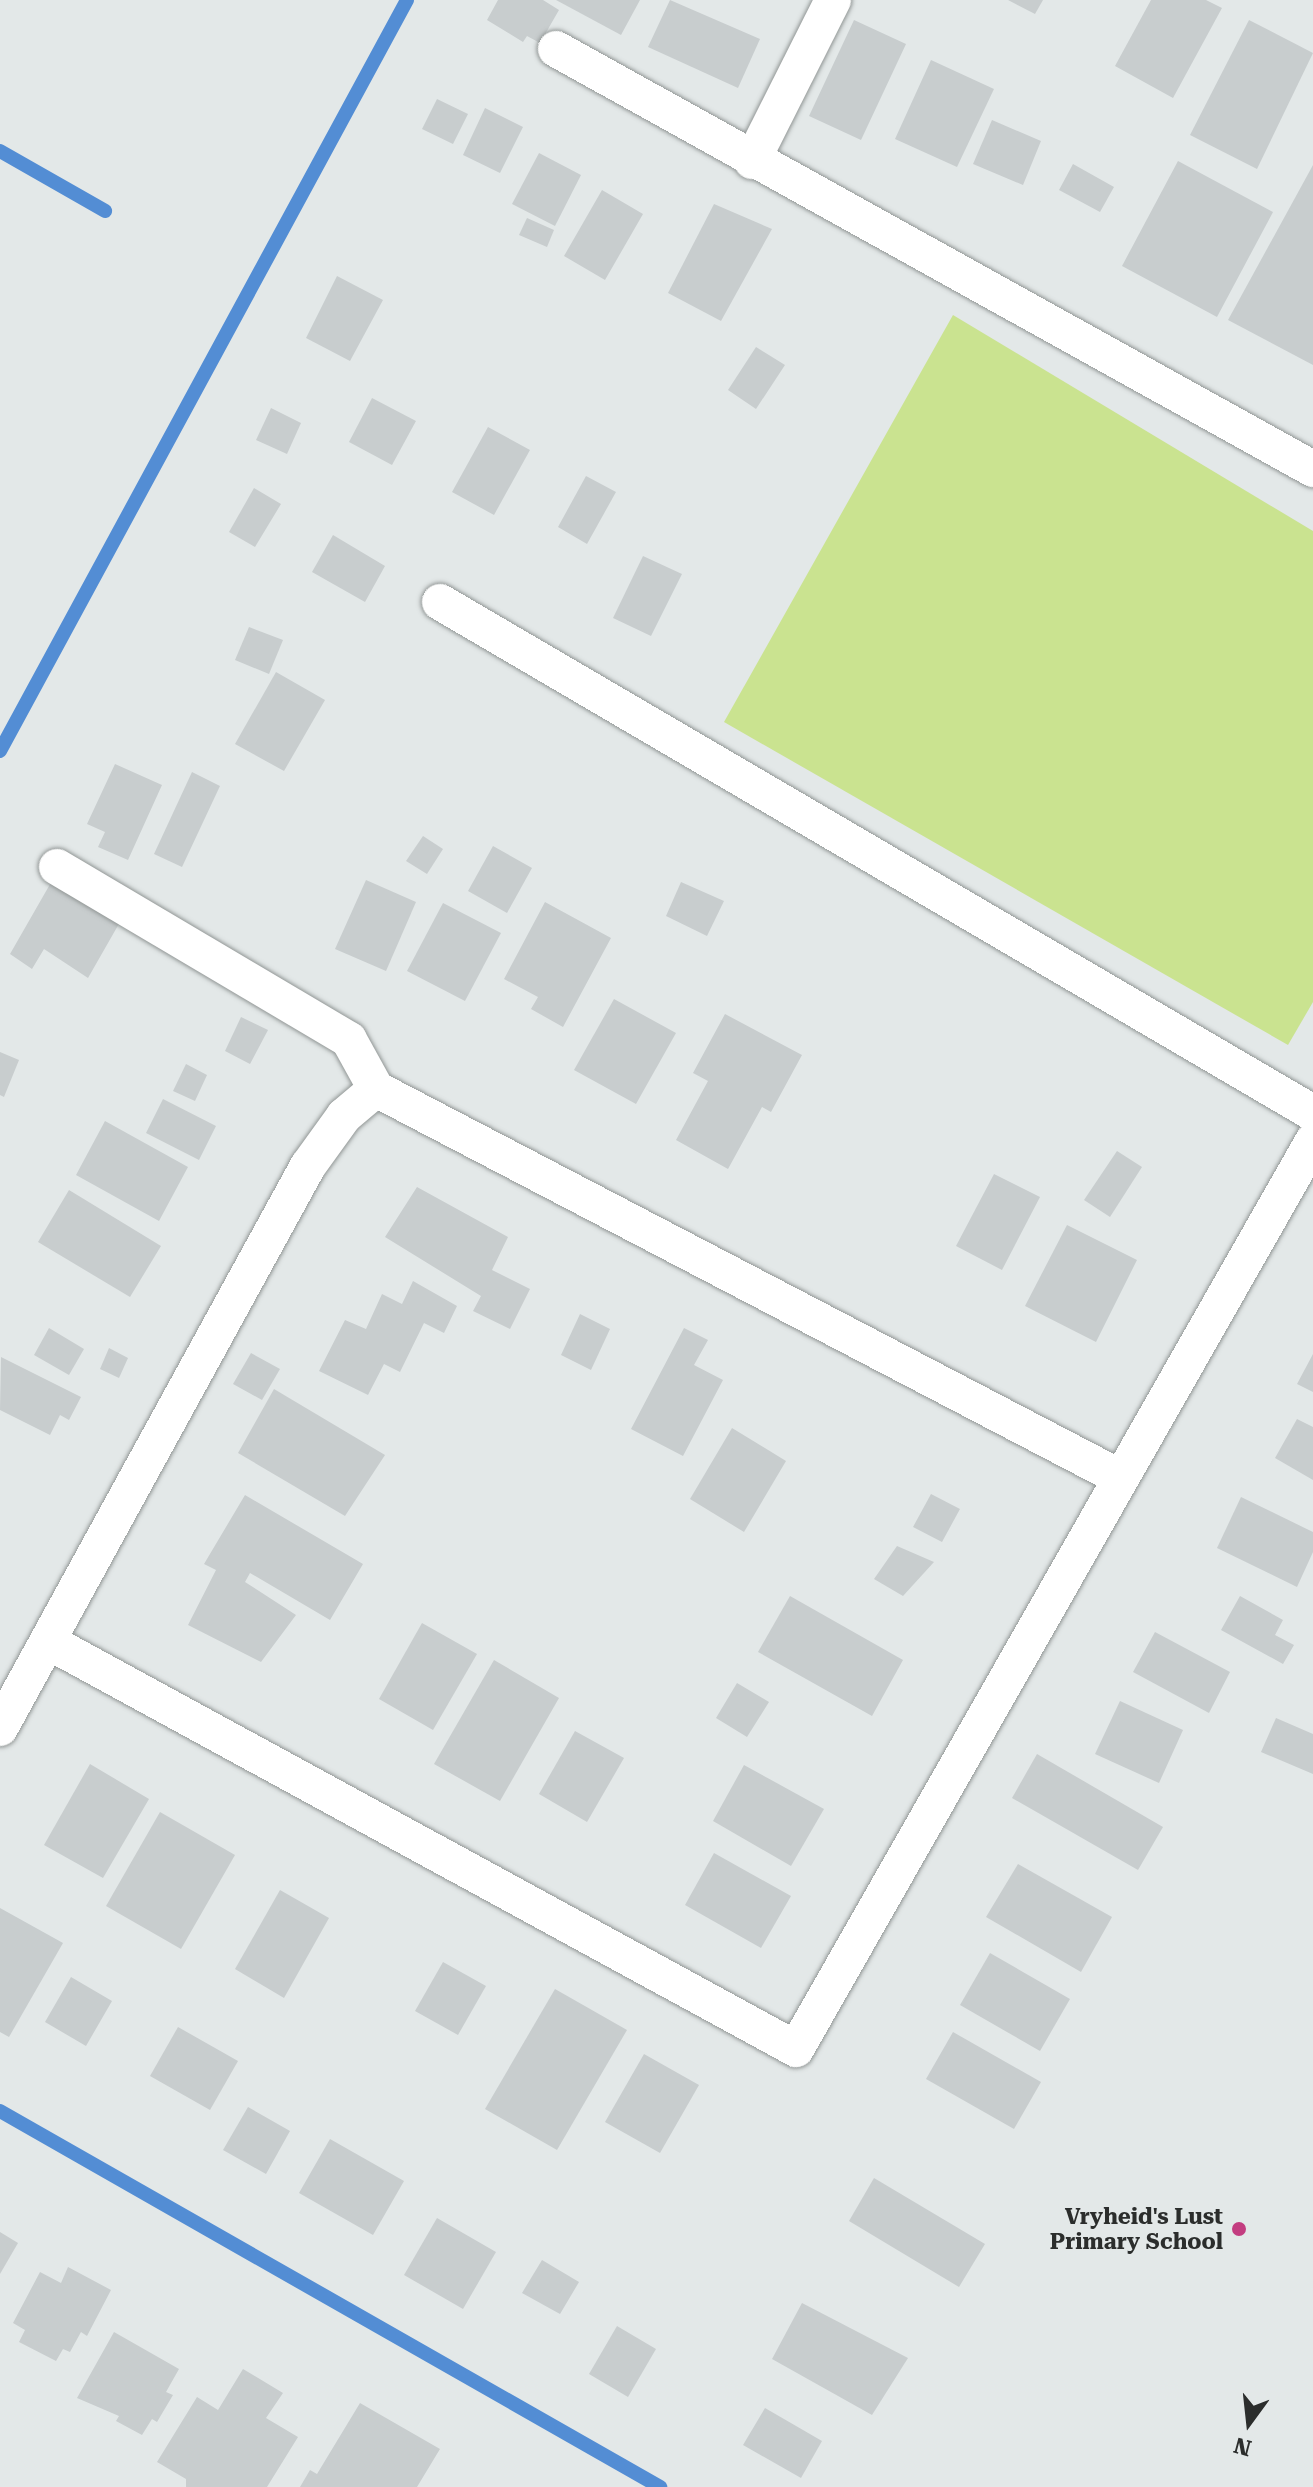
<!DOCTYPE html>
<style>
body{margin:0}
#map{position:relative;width:1313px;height:2487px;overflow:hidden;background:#e3e8e8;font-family:"Roboto Serif",serif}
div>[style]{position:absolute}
.green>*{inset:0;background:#cae390}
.stream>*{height:14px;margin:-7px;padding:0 7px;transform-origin:7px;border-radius:7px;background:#538dd4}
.building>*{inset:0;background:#c8cdce}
.roads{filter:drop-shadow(0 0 2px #919695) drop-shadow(0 0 2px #919695)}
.street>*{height:36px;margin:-18px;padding:0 18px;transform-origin:18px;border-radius:18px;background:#fff}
.dots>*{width:22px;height:22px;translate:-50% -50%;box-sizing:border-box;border:4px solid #e3e8e8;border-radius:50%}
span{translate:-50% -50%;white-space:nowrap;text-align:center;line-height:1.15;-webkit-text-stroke:6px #e3e8e8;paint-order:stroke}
.poi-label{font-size:22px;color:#2b2d2c;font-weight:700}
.right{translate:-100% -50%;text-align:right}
.north{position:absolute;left:1209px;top:2383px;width:80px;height:80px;-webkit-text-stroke:6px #e3e8e8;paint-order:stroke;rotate:195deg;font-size:22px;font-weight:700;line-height:32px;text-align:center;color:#2b2d2c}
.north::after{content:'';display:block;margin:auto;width:28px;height:36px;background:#2b2d2c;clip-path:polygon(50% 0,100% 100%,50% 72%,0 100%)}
</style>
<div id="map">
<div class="green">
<i style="clip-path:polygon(953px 315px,1313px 531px,1313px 1002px,1288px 1045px,724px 722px)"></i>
</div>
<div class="stream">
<i style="left:0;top:151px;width:121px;rotate:29.7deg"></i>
<i style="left:0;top:751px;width:854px;rotate:-61.54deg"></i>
<i style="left:0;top:2111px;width:760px;rotate:29.67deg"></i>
</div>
<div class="building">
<i style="clip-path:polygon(498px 0,543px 0,559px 10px,540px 43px,527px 36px,523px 42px,487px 20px)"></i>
<i style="clip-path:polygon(556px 0,640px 0,621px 35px)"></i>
<i style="clip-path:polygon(670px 0,760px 39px,738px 88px,648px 47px)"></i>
<i style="clip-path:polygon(1008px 0,1043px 0,1035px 14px)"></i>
<i style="clip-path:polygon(1151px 0,1206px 0,1222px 8px,1173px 98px,1115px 66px)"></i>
<i style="clip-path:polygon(854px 20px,906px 44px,861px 140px,809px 116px)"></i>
<i style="clip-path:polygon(1249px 20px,1313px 53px,1257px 169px,1190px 135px)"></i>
<i style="clip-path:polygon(931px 60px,994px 89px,957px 167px,895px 139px)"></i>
<i style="clip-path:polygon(437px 99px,468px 114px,453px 144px,422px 129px)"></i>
<i style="clip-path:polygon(485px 108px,523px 127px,500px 173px,463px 155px)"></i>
<i style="clip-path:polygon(992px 120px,1041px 141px,1023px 185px,973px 164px)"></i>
<i style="clip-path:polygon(539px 153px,581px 175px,555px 226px,512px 204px)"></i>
<i style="clip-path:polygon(1178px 161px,1273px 212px,1217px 317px,1122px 266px)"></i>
<i style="clip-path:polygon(1073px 164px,1114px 187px,1100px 212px,1059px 190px)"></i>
<i style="clip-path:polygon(1313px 165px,1313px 365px,1228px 320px)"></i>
<i style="clip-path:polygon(602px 190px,643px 214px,605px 280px,564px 256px)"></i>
<i style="clip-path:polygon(714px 204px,772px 229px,721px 321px,668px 293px)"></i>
<i style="clip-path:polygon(527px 218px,554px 230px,547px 247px,519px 235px)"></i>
<i style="clip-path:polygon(337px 276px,383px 300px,350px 361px,306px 338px)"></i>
<i style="clip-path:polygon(756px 347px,785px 365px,756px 409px,728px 390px)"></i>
<i style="clip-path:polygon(372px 398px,416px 421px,392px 465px,349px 442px)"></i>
<i style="clip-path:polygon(271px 408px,301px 423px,287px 454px,256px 440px)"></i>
<i style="clip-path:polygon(488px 427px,530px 450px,494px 515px,452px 492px)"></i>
<i style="clip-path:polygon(586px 476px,616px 492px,587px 544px,558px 527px)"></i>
<i style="clip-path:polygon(254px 488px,281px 504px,255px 547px,229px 532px)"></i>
<i style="clip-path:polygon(333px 535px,385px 566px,365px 602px,312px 572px)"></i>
<i style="clip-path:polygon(643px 556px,682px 574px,651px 636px,613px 618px)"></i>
<i style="clip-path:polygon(249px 627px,283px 640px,269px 674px,235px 660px)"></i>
<i style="clip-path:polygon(276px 672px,325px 700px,284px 771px,235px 744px)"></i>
<i style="clip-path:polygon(115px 764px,162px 785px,128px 860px,98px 847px,105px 832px,87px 824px)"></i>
<i style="clip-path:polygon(192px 772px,220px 786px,182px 867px,154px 854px)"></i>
<i style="clip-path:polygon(423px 836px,443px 849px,427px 874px,406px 861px)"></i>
<i style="clip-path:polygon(493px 846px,532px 868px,507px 913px,468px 891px)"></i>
<i style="clip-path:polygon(53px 879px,124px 915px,88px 978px,44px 949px,32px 969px,10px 954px)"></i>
<i style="clip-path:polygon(366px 880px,416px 902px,386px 971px,335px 949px)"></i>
<i style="clip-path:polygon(681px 882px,724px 901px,707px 936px,666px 916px)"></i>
<i style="clip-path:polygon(545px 902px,611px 938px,563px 1027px,531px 1009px,538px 997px,504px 979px)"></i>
<i style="clip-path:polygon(443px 903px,501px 933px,465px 1001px,407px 971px)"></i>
<i style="clip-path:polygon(614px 999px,676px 1033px,636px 1104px,574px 1070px)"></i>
<i style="clip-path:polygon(725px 1014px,802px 1055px,771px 1112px,762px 1107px,728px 1169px,676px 1140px,708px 1081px,693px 1073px)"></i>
<i style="clip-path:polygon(241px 1017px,268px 1030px,250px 1064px,225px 1051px)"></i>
<i style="clip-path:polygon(0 1052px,19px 1060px,4px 1097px,0 1095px)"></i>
<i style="clip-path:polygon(186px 1064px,207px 1075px,195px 1101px,173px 1091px)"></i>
<i style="clip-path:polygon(163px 1099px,216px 1126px,199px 1160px,146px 1133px)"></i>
<i style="clip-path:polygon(105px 1121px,188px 1167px,159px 1221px,76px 1175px)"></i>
<i style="clip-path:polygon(1117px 1151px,1142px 1167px,1110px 1217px,1084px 1200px)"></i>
<i style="clip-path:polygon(994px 1174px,1040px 1197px,1002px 1270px,956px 1246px)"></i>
<i style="clip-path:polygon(417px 1187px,508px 1237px,492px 1270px,530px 1289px,510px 1329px,473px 1311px,481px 1296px,385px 1237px)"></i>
<i style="clip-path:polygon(69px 1190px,161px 1246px,130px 1297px,38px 1242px)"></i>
<i style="clip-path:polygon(1067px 1225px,1137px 1260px,1096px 1342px,1025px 1306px)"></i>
<i style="clip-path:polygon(413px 1281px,457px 1306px,444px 1333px,424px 1323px,400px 1372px,384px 1364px,368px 1395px,319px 1371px,345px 1320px,366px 1329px,382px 1294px,402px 1304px)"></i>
<i style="clip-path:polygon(580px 1314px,610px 1329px,591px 1370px,561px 1355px)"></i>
<i style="clip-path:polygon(49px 1328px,84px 1349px,69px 1375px,34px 1355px)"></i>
<i style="clip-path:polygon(684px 1328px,708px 1340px,694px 1365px,723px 1380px,683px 1456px,631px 1429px)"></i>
<i style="clip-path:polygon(109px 1348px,128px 1358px,119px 1378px,100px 1369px)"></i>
<i style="clip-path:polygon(251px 1353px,280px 1369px,262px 1400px,233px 1384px)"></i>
<i style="clip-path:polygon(1313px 1354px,1313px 1392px,1297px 1384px)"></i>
<i style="clip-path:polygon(1px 1357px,81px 1397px,69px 1420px,60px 1415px,50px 1435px,0 1410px)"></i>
<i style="clip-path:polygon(274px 1389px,385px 1455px,345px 1516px,238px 1453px)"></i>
<i style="clip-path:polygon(1297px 1419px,1313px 1427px,1313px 1480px,1275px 1458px)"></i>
<i style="clip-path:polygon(732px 1428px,786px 1461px,744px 1532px,690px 1499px)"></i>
<i style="clip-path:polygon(931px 1494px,960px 1509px,942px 1542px,913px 1527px)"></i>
<i style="clip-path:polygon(245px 1495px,363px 1564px,330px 1620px,250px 1573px,245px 1582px,296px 1615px,261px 1662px,188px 1625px,216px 1570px,204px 1564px)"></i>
<i style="clip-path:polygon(1241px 1497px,1313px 1532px,1313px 1552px,1297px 1587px,1217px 1548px)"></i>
<i style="clip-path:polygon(897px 1546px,934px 1562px,903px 1596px,874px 1579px)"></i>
<i style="clip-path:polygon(790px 1596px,903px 1660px,872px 1716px,758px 1652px)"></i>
<i style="clip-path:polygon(1240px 1596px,1283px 1620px,1275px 1635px,1294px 1645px,1283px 1664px,1221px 1630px)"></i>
<i style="clip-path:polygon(422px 1623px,477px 1654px,433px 1730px,379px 1699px)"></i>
<i style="clip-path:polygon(1155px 1632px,1230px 1672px,1209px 1713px,1133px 1672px)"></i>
<i style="clip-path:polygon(494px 1660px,559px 1698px,500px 1801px,434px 1764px)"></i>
<i style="clip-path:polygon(737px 1683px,769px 1702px,747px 1737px,716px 1718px)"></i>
<i style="clip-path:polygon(1120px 1701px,1183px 1730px,1159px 1783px,1095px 1754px)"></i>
<i style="clip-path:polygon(1276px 1718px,1313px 1734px,1313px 1774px,1261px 1752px)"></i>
<i style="clip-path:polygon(575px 1731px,624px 1758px,587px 1822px,539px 1794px)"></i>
<i style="clip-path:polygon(1037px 1754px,1163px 1827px,1138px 1870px,1012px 1798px)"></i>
<i style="clip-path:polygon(90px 1764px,149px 1799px,103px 1878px,44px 1845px)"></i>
<i style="clip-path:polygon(744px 1765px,824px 1809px,791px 1866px,713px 1821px)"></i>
<i style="clip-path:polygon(160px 1812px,235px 1855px,181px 1949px,106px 1906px)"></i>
<i style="clip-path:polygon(714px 1853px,791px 1896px,761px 1948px,685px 1905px)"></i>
<i style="clip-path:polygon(1018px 1864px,1112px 1917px,1081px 1972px,986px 1917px)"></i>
<i style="clip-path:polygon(280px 1890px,329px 1918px,284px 1998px,235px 1969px)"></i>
<i style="clip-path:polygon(0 1908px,63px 1943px,9px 2037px,0 2032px)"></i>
<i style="clip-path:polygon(990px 1953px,1070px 1999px,1040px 2051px,960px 2005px)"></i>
<i style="clip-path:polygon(443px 1962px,486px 1986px,458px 2035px,415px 2011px)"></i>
<i style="clip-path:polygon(71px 1977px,112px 2001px,86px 2046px,45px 2022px)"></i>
<i style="clip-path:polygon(555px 1989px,627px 2030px,557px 2150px,485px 2109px)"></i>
<i style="clip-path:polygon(178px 2027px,238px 2061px,210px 2110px,150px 2076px)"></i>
<i style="clip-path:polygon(953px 2032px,1041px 2082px,1014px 2129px,926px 2079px)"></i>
<i style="clip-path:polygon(644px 2054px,699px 2085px,660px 2153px,605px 2122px)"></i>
<i style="clip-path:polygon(248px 2107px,290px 2131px,266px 2174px,223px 2150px)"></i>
<i style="clip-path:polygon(330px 2139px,404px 2181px,373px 2235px,299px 2193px)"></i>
<i style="clip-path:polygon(874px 2178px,985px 2244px,959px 2287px,849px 2221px)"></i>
<i style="clip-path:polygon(437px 2218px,496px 2252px,463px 2309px,404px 2275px)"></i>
<i style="clip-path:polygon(0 2232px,18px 2243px,0 2274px)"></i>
<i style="clip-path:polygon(542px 2260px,579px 2282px,560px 2314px,522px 2293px)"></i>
<i style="clip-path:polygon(68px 2267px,111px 2290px,87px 2336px,81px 2332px,70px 2352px,63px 2349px,56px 2361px,19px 2342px,25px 2330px,13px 2323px,40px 2272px,61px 2283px)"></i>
<i style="clip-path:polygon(802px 2303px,908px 2358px,872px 2415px,772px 2359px)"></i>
<i style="clip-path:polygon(617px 2326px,656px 2349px,628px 2397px,589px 2374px)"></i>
<i style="clip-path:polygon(114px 2332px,179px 2369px,166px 2392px,173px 2395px,157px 2422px,152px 2419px,142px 2435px,116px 2421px,119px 2416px,77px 2398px)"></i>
<i style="clip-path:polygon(243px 2369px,283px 2393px,266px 2418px,298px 2437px,267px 2487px,186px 2487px,186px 2479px,157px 2462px,197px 2397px,218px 2410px)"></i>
<i style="clip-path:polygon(360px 2403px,440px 2449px,417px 2487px,300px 2487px,310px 2470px,317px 2474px)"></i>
<i style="clip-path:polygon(765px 2408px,822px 2441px,801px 2478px,743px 2445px)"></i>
</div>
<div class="roads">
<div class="street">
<i style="left:556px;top:49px;width:866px;rotate:29.02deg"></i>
<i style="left:752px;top:161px;width:180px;rotate:-63.3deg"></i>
<i style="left:440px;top:602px;width:1012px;rotate:30.34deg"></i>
<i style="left:57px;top:867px;width:339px;rotate:30.6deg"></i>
<i style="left:349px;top:1040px;width:56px;rotate:61.1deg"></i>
<i style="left:376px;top:1089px;width:840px;rotate:27.57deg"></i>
<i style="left:51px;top:1643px;width:848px;rotate:28.59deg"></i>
<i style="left:796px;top:2049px;width:1045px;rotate:-60.34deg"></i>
<i style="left:0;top:1728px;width:641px;rotate:-61.28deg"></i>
<i style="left:308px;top:1166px;width:62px;rotate:-54.2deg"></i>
<i style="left:344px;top:1116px;width:42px;rotate:-40.2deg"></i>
</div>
</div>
<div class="dots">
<i style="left:1239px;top:2229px;background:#c33d80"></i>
</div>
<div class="poi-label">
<span class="right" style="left:1223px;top:2229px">Vryheid's Lust<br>Primary School</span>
</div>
<div class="north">N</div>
</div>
